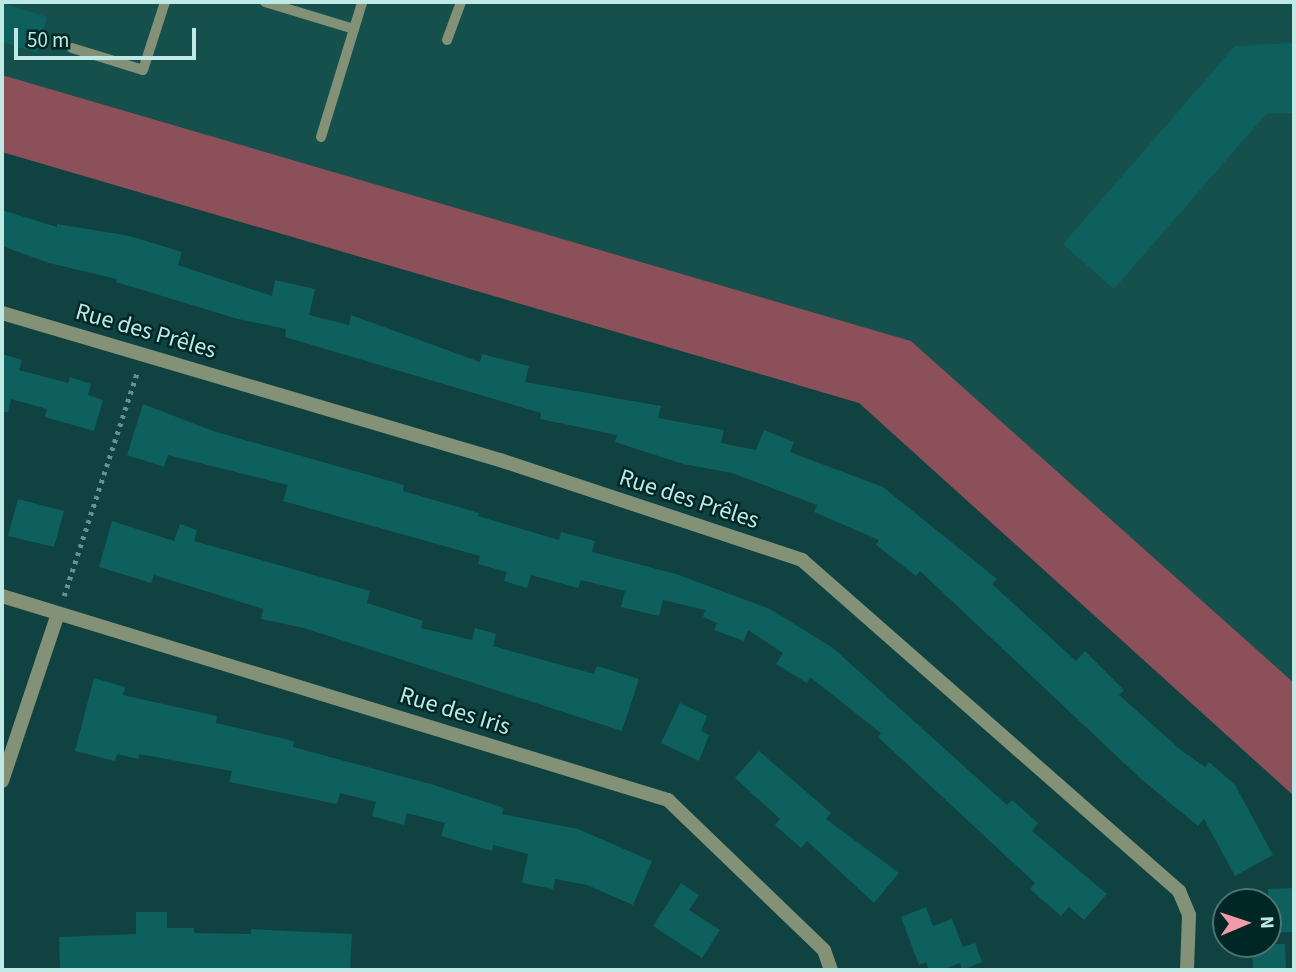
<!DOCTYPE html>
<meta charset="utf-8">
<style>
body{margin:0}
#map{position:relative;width:1296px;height:972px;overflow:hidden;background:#0f4240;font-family:"Source Sans 3",sans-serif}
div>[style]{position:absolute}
.built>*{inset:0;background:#15504d}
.green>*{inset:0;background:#8b505a}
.building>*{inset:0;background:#0d605d}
.path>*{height:4.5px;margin-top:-2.25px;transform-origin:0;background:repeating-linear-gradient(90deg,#64928f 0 3.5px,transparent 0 8.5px)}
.service>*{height:10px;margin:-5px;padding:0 5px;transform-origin:5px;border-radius:5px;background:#839176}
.minor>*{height:14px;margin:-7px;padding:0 7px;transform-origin:7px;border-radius:7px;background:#839176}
span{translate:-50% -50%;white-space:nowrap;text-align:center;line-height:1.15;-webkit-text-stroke:5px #002726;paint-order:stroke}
.street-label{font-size:24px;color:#bfe9e5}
.frame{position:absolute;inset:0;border:4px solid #bfe9e5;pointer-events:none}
.north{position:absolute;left:1212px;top:888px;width:70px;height:70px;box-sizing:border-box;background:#002726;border:2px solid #4c7572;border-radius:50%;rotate:88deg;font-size:19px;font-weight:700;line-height:28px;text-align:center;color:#bfe9e5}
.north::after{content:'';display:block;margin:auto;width:24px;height:32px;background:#f39aa8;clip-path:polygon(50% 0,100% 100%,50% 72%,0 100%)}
.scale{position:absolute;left:14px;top:28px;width:182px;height:32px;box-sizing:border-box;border:4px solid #bfe9e5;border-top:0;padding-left:9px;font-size:21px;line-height:24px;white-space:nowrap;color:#bfe9e5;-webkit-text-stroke:5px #002726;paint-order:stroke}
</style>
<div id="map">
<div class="built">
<i style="clip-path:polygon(2px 2px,1294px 2px,1294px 683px,911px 341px,2px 75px)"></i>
</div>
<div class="green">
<i style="clip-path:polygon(2px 75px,911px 341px,1294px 683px,1294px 796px,859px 403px,2px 152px)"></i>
</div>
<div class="building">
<i style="clip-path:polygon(2px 3px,47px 17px,37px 53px,2px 42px)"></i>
<i style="clip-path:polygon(1294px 43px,1294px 113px,1266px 114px,1114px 289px,1063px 244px,1235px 46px)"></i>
<i style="clip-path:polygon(2px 210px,57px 227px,57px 224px,130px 236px,182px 252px,178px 265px,272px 296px,275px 280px,315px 289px,309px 315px,349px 325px,351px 315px,480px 362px,482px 354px,529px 366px,525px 382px,661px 406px,658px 418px,724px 430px,721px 443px,756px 450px,764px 430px,794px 442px,790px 452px,883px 487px,997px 579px,992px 584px,1076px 661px,1085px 651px,1124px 690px,1119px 695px,1182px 751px,1205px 767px,1209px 762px,1235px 785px,1273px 855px,1235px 876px,1204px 819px,1198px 826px,1141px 779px,920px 571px,916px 576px,876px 545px,879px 540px,814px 512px,817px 505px,732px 473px,683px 464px,615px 442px,617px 435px,540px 419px,541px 413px,285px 337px,286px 329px,238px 319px,116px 282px,117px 279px,49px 263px,2px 246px)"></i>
<i style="clip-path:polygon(2px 354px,22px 360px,19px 370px,68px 383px,70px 377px,91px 384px,88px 395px,103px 400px,94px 431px,45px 417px,47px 409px,11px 399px,8px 412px,2px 412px)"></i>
<i style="clip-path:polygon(143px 404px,213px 431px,404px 485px,403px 491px,479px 513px,478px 516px,559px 540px,561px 532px,595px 541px,592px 552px,676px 574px,770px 609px,833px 648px,1007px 805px,1012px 800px,1038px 823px,1032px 831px,1107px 894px,1084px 920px,1069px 907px,1061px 916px,1030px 889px,1035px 883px,878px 737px,881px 733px,810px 677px,807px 683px,776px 664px,783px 653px,748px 630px,744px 641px,714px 630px,717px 623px,703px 617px,705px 610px,663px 600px,659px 616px,621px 607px,625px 591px,581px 580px,578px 588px,531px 575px,527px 588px,504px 581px,507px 572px,478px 564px,480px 556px,283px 501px,288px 485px,168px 455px,164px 467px,127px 455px)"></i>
<i style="clip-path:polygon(18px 499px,64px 511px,54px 547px,8px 536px)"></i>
<i style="clip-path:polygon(112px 521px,174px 541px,180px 524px,197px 530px,194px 541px,370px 591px,367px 603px,423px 621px,421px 628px,472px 640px,475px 628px,496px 634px,493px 646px,594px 674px,597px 666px,639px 679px,622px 731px,304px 628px,261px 619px,263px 609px,154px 575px,151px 583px,99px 567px)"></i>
<i style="clip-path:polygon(94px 678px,125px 687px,123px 695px,217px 716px,216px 723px,294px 741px,293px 747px,434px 785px,504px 808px,502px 814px,578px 829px,652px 861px,633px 905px,587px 885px,555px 879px,553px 889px,522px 883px,528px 854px,493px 845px,492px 851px,441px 836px,445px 823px,407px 813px,404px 825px,372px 816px,376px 802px,340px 793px,337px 804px,229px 782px,232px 771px,139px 754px,138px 759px,117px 754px,115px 761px,75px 751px)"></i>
<i style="clip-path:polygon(680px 703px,707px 716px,701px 731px,709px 735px,699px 761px,661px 743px)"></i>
<i style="clip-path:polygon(759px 751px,831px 813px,826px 819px,899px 873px,874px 903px,807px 841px,801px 848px,775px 825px,780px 819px,735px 778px)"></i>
<i style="clip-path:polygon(681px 883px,699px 895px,689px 910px,720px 930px,702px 958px,653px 926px)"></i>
<i style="clip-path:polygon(1294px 888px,1294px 932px,1268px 933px,1268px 889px)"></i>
<i style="clip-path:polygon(926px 907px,933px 926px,952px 919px,963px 947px,975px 943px,982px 962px,962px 970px,960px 963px,942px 970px,929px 970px,926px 962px,919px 965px,901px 917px)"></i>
<i style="clip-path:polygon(136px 912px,167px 912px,167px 928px,194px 928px,194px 933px,251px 934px,251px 929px,352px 934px,350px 970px,60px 970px,59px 937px,136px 934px)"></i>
<i style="clip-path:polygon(1252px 944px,1285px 944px,1286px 970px,1253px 970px)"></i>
</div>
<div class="path">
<i style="left:64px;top:596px;width:236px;rotate:-71.9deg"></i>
</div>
<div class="service">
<i style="left:265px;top:2px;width:93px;rotate:16.9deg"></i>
<i style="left:354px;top:29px;width:28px;rotate:-73deg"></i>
<i style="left:447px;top:40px;width:40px;rotate:-69.8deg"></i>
<i style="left:72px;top:48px;width:74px;rotate:17.2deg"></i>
<i style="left:143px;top:70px;width:71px;rotate:-72.1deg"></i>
<i style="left:321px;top:137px;width:113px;rotate:-73deg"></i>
</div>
<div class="minor">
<i style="left:2px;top:313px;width:519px;rotate:16.45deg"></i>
<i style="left:500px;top:460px;width:318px;rotate:18.3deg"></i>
<i style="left:802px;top:560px;width:502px;rotate:41.28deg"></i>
<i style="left:1179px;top:891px;width:26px;rotate:67deg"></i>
<i style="left:1189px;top:915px;width:55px;rotate:92.1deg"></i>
<i style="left:2px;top:596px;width:697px;rotate:17.03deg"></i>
<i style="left:668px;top:800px;width:216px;rotate:43.9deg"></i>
<i style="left:824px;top:950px;width:21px;rotate:71deg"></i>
<i style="left:2px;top:781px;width:176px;rotate:-71.5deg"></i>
</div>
<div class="street-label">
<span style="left:146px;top:331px;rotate:16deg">Rue des Prêles</span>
<span style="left:689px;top:499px;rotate:18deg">Rue des Prêles</span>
<span style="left:455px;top:711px;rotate:17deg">Rue des Iris</span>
</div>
<div class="frame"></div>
<div class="north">N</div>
<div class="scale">50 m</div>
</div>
